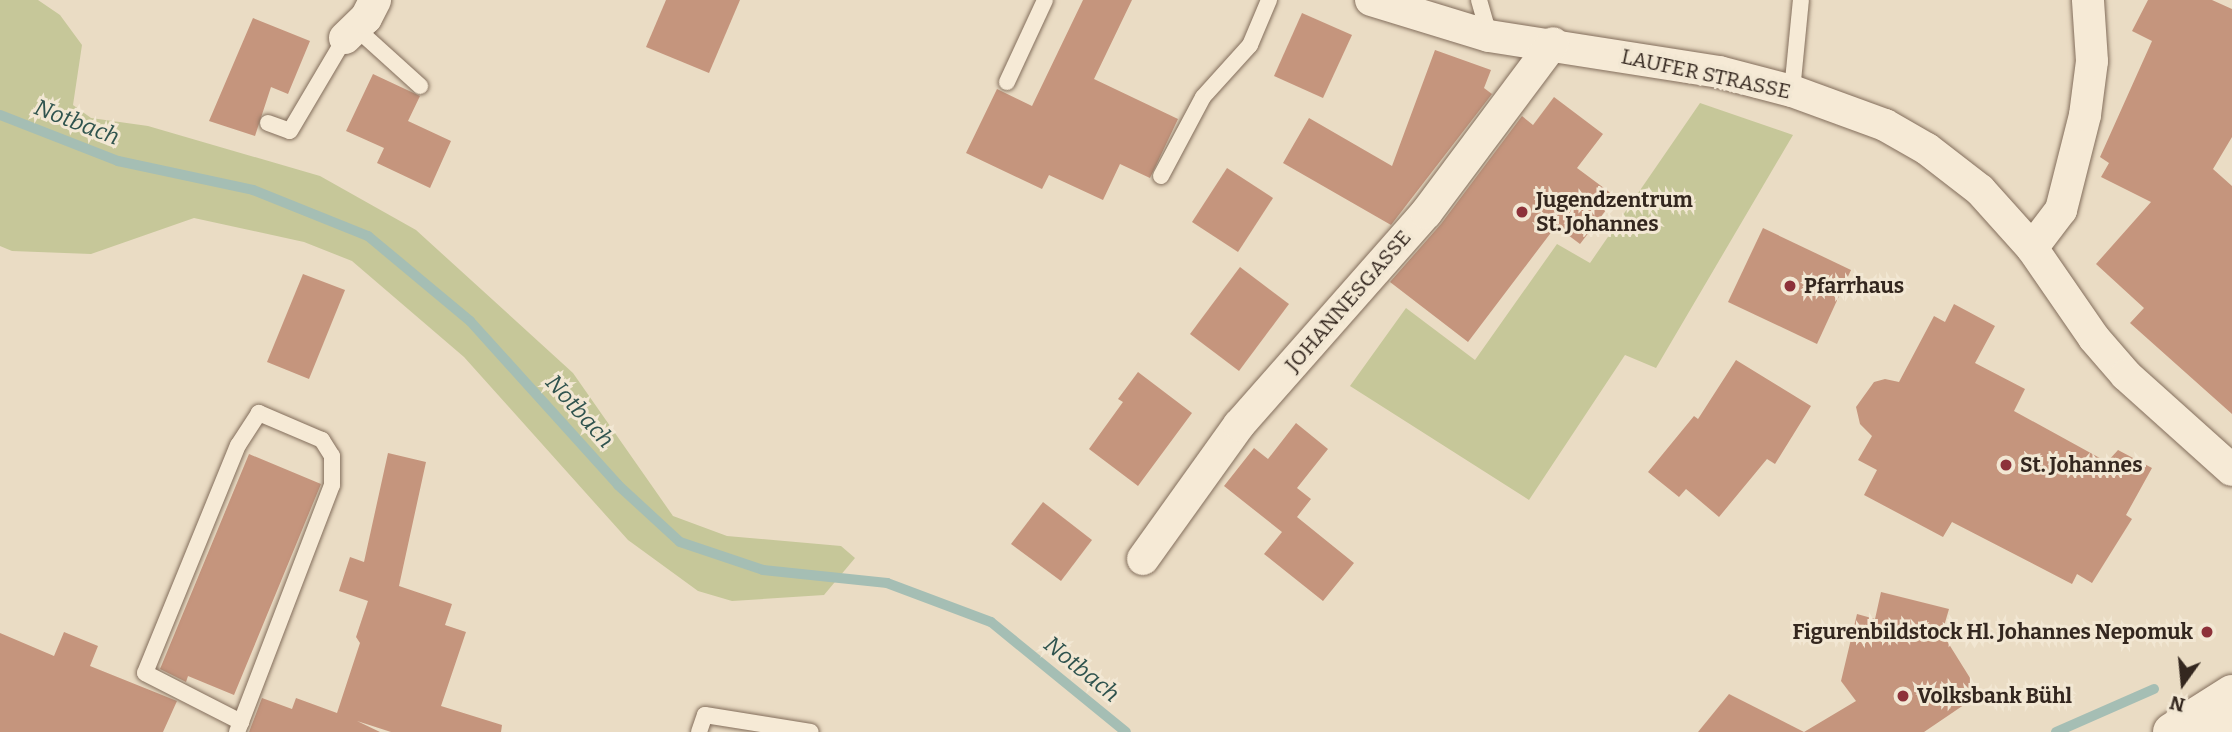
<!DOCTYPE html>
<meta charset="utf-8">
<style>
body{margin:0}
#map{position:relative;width:2232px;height:732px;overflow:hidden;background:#eadcc4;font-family:Bitter,serif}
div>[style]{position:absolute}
.green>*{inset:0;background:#c6c799}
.stream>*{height:10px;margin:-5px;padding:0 5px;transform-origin:5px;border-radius:5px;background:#a5beb4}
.building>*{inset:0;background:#c5957d}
.roads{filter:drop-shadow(0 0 2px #836e5c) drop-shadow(0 0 2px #836e5c)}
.lane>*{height:16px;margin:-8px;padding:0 8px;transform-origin:8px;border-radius:8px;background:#f6ead6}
.street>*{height:32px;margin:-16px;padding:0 16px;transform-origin:16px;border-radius:16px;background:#f6ead6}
.secondary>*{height:38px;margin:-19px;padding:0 19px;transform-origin:19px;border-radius:19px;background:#f6ead6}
.dots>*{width:19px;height:19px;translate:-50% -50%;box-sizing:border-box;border:4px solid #f2e7d3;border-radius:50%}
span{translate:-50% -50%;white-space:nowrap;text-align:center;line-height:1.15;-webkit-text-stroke:6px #f2e7d3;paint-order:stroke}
.street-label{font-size:21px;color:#34271f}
.poi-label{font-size:21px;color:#34271f;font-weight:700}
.left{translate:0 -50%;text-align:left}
.right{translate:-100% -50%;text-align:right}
.water-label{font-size:23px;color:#2f534e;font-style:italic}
.north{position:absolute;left:2148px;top:648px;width:70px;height:70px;-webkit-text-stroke:5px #f2e7d3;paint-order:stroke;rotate:195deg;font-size:19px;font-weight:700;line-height:28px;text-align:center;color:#34271f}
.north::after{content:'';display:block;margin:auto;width:24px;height:32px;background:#34271f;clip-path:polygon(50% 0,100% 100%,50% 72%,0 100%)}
</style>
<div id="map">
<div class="green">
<i style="clip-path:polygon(0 0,38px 0,60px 15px,82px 45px,73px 105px,91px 118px,148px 126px,320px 176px,416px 230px,573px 373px,673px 516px,727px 536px,841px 546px,855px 558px,824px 595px,732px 601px,698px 591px,628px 540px,464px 357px,352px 261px,304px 242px,194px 218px,91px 254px,12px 251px,0 246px)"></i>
<i style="clip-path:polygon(1700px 103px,1793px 135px,1656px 368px,1625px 355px,1529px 500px,1350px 386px,1406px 308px,1475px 360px,1557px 244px,1590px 263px)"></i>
</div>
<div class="stream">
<i style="left:0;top:115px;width:127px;rotate:21.3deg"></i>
<i style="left:118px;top:161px;width:138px;rotate:12.1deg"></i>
<i style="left:253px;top:190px;width:124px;rotate:21.8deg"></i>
<i style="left:368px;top:236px;width:133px;rotate:39.8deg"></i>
<i style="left:470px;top:321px;width:221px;rotate:47.9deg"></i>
<i style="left:618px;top:485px;width:84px;rotate:42.6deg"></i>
<i style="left:680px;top:542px;width:88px;rotate:18.6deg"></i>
<i style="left:763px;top:570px;width:125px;rotate:6deg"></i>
<i style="left:887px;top:583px;width:111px;rotate:20.6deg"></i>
<i style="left:991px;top:622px;width:174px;rotate:39.2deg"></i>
<i style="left:2056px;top:732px;width:107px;rotate:-23.7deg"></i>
</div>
<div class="building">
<i style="clip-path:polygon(666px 0,740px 0,709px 73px,646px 47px)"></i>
<i style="clip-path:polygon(1083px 0,1132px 0,1094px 79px,1178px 119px,1150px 178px,1120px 164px,1103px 200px,1049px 175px,1042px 189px,966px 153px,997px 89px,1032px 106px)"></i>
<i style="clip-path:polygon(2148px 0,2212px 0,2232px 9px,2232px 137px,2213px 169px,2232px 186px,2232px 414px,2130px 323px,2144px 308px,2096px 264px,2151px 202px,2101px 177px,2109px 163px,2100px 157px,2152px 41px,2132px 31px)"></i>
<i style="clip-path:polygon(1302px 13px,1352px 35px,1323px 98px,1274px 76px)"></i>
<i style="clip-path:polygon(253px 18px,310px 41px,288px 94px,271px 87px,255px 136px,209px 121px)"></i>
<i style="clip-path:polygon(1435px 50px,1491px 70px,1484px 88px,1492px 94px,1391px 225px,1283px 163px,1309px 118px,1392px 166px)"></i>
<i style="clip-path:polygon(373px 74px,420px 96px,408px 121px,451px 141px,430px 188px,377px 163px,384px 148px,346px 131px)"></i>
<i style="clip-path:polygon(1554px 97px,1603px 134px,1577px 168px,1616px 197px,1580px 244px,1556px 226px,1468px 342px,1390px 282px,1441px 224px,1522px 116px,1533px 125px)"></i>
<i style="clip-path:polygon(1227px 168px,1273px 198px,1238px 252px,1192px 222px)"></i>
<i style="clip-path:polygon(1763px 228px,1851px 270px,1817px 344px,1728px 302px)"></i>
<i style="clip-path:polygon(1240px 267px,1289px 304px,1239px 371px,1190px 334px)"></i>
<i style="clip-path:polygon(303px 274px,345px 290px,309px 379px,267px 362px)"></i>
<i style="clip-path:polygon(1954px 304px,1995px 326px,1975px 363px,2025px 389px,2014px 411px,2107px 462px,2118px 450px,2152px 468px,2126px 515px,2132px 519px,2092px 583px,2077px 574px,2072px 584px,1952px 522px,1943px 537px,1864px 495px,1877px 470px,1858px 460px,1872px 436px,1860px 424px,1856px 407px,1874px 382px,1885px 379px,1899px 382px,1934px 316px,1945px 322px)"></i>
<i style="clip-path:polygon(1736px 360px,1811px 406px,1775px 464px,1767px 459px,1719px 517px,1686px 489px,1679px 497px,1648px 472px,1694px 416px,1698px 419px)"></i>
<i style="clip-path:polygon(1138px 372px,1192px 413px,1138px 486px,1089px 449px,1123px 402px,1118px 399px)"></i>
<i style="clip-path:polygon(1296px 423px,1328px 449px,1297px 488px,1311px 499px,1297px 517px,1354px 563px,1323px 601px,1264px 554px,1282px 532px,1224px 486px,1254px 448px,1268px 459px)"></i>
<i style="clip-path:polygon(388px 453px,426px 462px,399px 586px,452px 604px,445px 625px,466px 632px,441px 706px,502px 725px,501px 732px,391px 732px,357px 721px,380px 732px,249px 732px,262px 698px,292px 709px,296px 698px,337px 713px,360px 643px,356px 637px,368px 601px,339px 591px,350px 557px,364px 562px)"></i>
<i style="clip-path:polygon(249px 454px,321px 484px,234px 695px,188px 676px,186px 682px,160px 669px)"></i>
<i style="clip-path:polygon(1043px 502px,1092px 540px,1061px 581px,1011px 544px)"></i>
<i style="clip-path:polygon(1881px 592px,1949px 609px,1942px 633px,1980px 694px,1924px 732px,1804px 732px,1856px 701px,1841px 681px,1857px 614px,1875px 619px)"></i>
<i style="clip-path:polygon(64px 632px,98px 646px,90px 666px,177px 701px,163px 732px,0 732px,0 633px,54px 656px)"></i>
<i style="clip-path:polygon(1729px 694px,1804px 732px,1698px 732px)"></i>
</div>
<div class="roads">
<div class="lane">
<i style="left:1479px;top:0;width:37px;rotate:74deg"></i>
<i style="left:357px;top:29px;width:85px;rotate:42.1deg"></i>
<i style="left:1007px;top:82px;width:90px;rotate:-65.1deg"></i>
<i style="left:1792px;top:91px;width:91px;rotate:-84.4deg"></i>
<i style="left:268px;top:123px;width:23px;rotate:20deg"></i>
<i style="left:290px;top:131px;width:108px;rotate:-59.4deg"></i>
<i style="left:1161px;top:176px;width:89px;rotate:-62deg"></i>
<i style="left:1203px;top:97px;width:70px;rotate:-47.9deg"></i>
<i style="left:1250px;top:45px;width:49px;rotate:-67.1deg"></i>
<i style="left:237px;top:732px;width:11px;rotate:-68deg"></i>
<i style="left:241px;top:722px;width:254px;rotate:-69deg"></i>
<i style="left:332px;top:485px;width:29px;rotate:-90deg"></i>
<i style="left:332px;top:456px;width:19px;rotate:-122deg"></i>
<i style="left:322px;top:440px;width:69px;rotate:-156.8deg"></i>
<i style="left:259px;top:413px;width:38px;rotate:123deg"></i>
<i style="left:238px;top:445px;width:246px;rotate:112.2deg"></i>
<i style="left:145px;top:673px;width:108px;rotate:27deg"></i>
<i style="left:699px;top:732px;width:18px;rotate:-71deg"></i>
<i style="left:705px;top:715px;width:107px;rotate:9.1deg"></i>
</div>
<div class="street">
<i style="left:1371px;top:0;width:123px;rotate:17deg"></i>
<i style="left:1489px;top:36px;width:233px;rotate:8.9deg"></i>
<i style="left:1719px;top:72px;width:75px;rotate:14.6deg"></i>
<i style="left:1792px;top:91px;width:99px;rotate:20.1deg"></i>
<i style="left:1885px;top:125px;width:48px;rotate:29.7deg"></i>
<i style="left:1927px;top:149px;width:67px;rotate:37.7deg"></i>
<i style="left:1980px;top:190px;width:78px;rotate:48.1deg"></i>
<i style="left:2032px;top:248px;width:109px;rotate:55.4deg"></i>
<i style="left:2094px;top:338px;width:49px;rotate:49.1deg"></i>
<i style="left:2126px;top:375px;width:142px;rotate:41.9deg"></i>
<i style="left:345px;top:38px;width:29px;rotate:-44deg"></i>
<i style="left:366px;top:18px;width:20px;rotate:-63deg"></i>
<i style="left:2032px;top:248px;width:48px;rotate:-52.7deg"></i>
<i style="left:2061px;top:210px;width:98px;rotate:-75.8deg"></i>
<i style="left:2085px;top:115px;width:54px;rotate:-82.6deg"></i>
<i style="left:2092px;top:61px;width:61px;rotate:-93.8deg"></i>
<i style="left:1143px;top:559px;width:165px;rotate:-54.4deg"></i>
<i style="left:1239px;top:425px;width:283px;rotate:-48.6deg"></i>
<i style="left:1426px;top:213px;width:212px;rotate:-53.2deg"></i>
</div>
<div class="secondary">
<i style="left:2172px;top:732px;width:71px;rotate:-32.3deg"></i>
<i style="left:2200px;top:732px;width:32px;rotate:-9deg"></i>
</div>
</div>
<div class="dots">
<i style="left:1522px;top:212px;background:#8d3139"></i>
<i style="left:1790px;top:286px;background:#8d3139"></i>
<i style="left:2006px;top:465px;background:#8d3139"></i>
<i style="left:2207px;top:632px;background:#8d3139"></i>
<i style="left:1903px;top:696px;background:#8d3139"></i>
</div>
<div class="street-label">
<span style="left:1706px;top:74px;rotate:12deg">LAUFER STRASSE</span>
<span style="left:1348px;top:301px;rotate:-49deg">JOHANNESGASSE</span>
</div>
<div class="poi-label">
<span class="left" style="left:1536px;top:212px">Jugendzentrum<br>St. Johannes</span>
<span class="left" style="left:1804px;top:286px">Pfarrhaus</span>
<span class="left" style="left:2020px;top:465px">St. Johannes</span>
<span class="right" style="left:2193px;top:632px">Figurenbildstock Hl. Johannes Nepomuk</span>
<span class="left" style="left:1917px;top:696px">Volksbank Bühl</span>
</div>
<div class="water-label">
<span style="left:77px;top:122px;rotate:21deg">Notbach</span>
<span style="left:580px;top:411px;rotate:48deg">Notbach</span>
<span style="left:1082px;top:669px;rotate:39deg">Notbach</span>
</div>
<div class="north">N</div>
</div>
